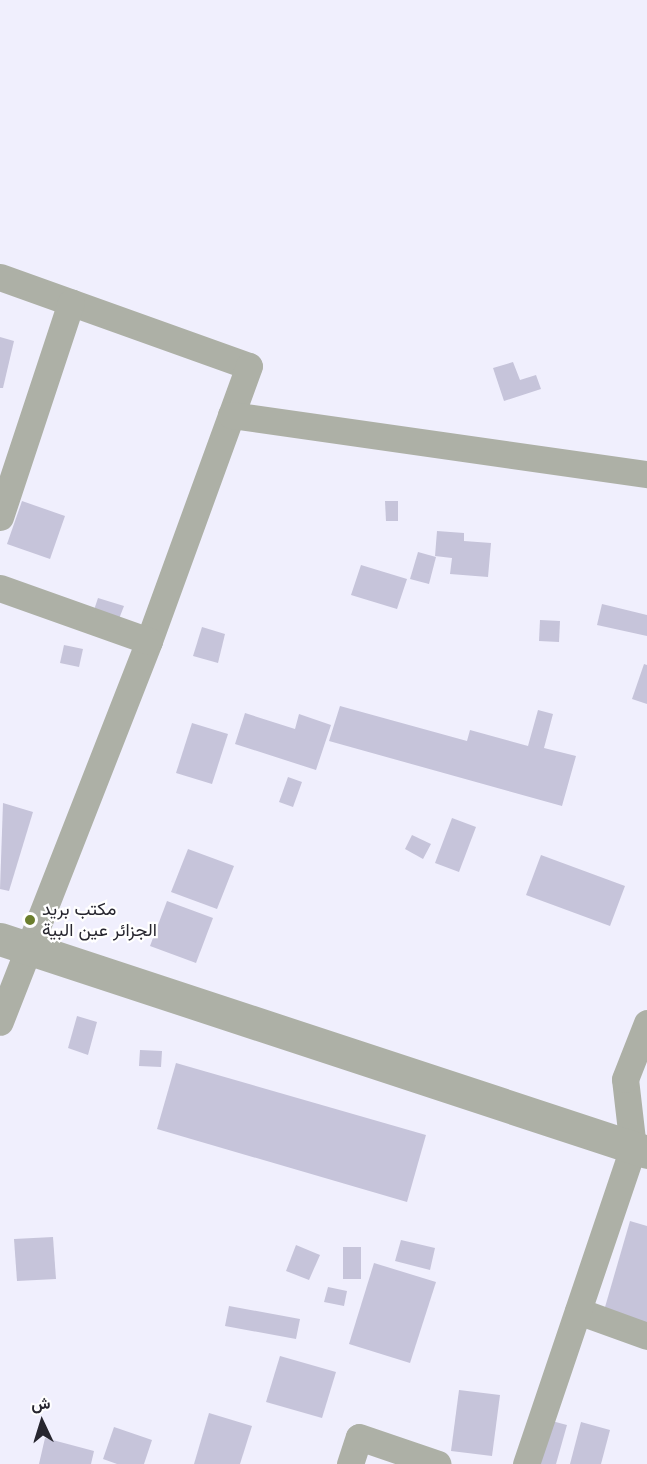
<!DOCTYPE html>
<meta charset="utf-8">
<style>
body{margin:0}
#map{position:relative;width:647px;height:1464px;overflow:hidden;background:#f0effd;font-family:Helvetica,Vazirmatn,sans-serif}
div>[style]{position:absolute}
.building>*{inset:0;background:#c6c4da}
.minor>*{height:27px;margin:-13.5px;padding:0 13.5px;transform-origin:13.5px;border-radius:13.5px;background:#adb0a6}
.tertiary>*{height:33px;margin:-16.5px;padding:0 16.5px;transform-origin:16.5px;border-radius:16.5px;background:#adb0a6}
.dots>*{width:16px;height:16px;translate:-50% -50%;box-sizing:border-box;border:3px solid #fff;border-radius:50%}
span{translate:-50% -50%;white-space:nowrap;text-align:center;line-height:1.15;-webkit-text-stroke:4.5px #fff;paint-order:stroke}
.poi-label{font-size:18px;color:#27262f}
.left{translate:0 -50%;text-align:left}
.north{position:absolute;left:12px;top:1392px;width:60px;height:60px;-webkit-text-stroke:4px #fff;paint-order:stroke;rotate:356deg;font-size:16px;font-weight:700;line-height:24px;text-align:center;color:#27262f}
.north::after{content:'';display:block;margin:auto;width:21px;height:27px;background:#27262f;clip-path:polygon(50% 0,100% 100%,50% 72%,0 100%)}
</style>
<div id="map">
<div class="building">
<i style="clip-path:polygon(0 337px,14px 341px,3px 388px,0 388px)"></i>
<i style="clip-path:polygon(513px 362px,520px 380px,536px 375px,541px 389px,504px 401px,493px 368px)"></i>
<i style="clip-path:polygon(22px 501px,65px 516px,50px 559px,7px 544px)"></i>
<i style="clip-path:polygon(385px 501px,398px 501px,398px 521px,386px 521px)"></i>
<i style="clip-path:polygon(437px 531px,464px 533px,464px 541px,491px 543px,488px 577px,450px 574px,452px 558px,435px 556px)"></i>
<i style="clip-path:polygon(418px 552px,436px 557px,429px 584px,410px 579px)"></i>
<i style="clip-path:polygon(361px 565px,407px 579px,397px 609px,351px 595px)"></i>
<i style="clip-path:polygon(98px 598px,124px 606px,117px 624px,92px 616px)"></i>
<i style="clip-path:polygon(602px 604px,647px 615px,647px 636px,597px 625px)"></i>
<i style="clip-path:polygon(540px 620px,560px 621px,559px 642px,539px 641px)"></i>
<i style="clip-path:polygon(202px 627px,225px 634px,218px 663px,193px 656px)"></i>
<i style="clip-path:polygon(64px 645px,83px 649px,79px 667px,60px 663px)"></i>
<i style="clip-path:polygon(644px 664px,647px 665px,647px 704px,632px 699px)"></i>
<i style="clip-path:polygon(340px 706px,467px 741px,470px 730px,528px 746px,538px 710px,553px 714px,544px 748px,576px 756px,562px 806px,329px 741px)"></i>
<i style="clip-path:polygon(245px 713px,295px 729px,299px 714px,331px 725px,316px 770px,235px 744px)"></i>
<i style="clip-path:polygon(192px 723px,228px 734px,212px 784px,176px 773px)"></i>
<i style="clip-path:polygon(288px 777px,302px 782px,293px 807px,279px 802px)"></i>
<i style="clip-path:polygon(3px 803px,33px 812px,9px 891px,0 889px)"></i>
<i style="clip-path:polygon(452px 818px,476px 827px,459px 872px,435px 863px)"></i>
<i style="clip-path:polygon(412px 835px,431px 844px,423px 859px,405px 849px)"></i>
<i style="clip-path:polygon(188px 849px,234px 866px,217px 909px,171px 892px)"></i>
<i style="clip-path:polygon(541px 855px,625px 886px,610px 926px,526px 895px)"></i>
<i style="clip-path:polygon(167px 901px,213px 918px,196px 963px,150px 946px)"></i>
<i style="clip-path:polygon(77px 1016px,97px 1022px,88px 1055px,68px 1048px)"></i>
<i style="clip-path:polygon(140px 1050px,162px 1051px,161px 1067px,139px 1066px)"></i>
<i style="clip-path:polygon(176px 1063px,426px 1135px,407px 1202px,157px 1129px)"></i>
<i style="clip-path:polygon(630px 1221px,647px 1226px,647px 1327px,603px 1314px)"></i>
<i style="clip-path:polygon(53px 1237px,56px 1279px,17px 1281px,14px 1239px)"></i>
<i style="clip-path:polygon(401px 1240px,435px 1248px,430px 1270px,395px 1261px)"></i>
<i style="clip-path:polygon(296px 1245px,320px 1255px,309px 1280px,286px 1271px)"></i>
<i style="clip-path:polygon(343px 1247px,361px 1247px,361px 1279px,343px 1279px)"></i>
<i style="clip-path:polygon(374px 1263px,436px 1282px,410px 1363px,349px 1344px)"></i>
<i style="clip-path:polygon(328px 1287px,347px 1291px,344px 1306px,324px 1302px)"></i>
<i style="clip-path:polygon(229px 1306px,300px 1319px,296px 1339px,225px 1326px)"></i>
<i style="clip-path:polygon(280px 1356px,336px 1372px,322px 1418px,266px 1402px)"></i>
<i style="clip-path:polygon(459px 1390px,500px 1395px,492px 1456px,451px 1451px)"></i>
<i style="clip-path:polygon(209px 1413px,252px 1426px,240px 1464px,194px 1464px)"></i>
<i style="clip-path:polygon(548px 1420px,567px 1425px,556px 1464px,536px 1464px)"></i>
<i style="clip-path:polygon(581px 1422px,610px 1430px,601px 1464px,570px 1464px)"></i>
<i style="clip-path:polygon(114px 1427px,152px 1440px,144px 1464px,117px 1464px,103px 1459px)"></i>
<i style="clip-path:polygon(45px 1438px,94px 1451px,91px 1464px,39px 1464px)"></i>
</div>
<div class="minor">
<i style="left:0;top:277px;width:264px;rotate:19.7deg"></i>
<i style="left:249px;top:366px;width:293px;rotate:110deg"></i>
<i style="left:149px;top:641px;width:409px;rotate:111.4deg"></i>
<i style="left:231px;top:415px;width:420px;rotate:8.1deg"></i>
<i style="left:0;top:517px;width:226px;rotate:-71.7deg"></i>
<i style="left:0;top:588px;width:158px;rotate:19.6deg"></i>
<i style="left:578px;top:1311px;width:73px;rotate:19.9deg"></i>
<i style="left:350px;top:1464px;width:28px;rotate:-72deg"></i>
<i style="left:359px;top:1437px;width:83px;rotate:18.9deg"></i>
<i style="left:526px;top:1464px;width:334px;rotate:-71.3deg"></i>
<i style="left:633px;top:1148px;width:69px;rotate:-96.6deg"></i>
<i style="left:625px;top:1079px;width:60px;rotate:-68.6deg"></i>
</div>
<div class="tertiary">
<i style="left:0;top:939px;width:681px;rotate:18.22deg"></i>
</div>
<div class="dots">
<i style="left:30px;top:920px;background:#6b7e2e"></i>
</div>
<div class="poi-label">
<span class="left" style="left:42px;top:920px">مكتب بريد<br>الجزائر عين البية</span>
</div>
<div class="north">ش</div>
</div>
